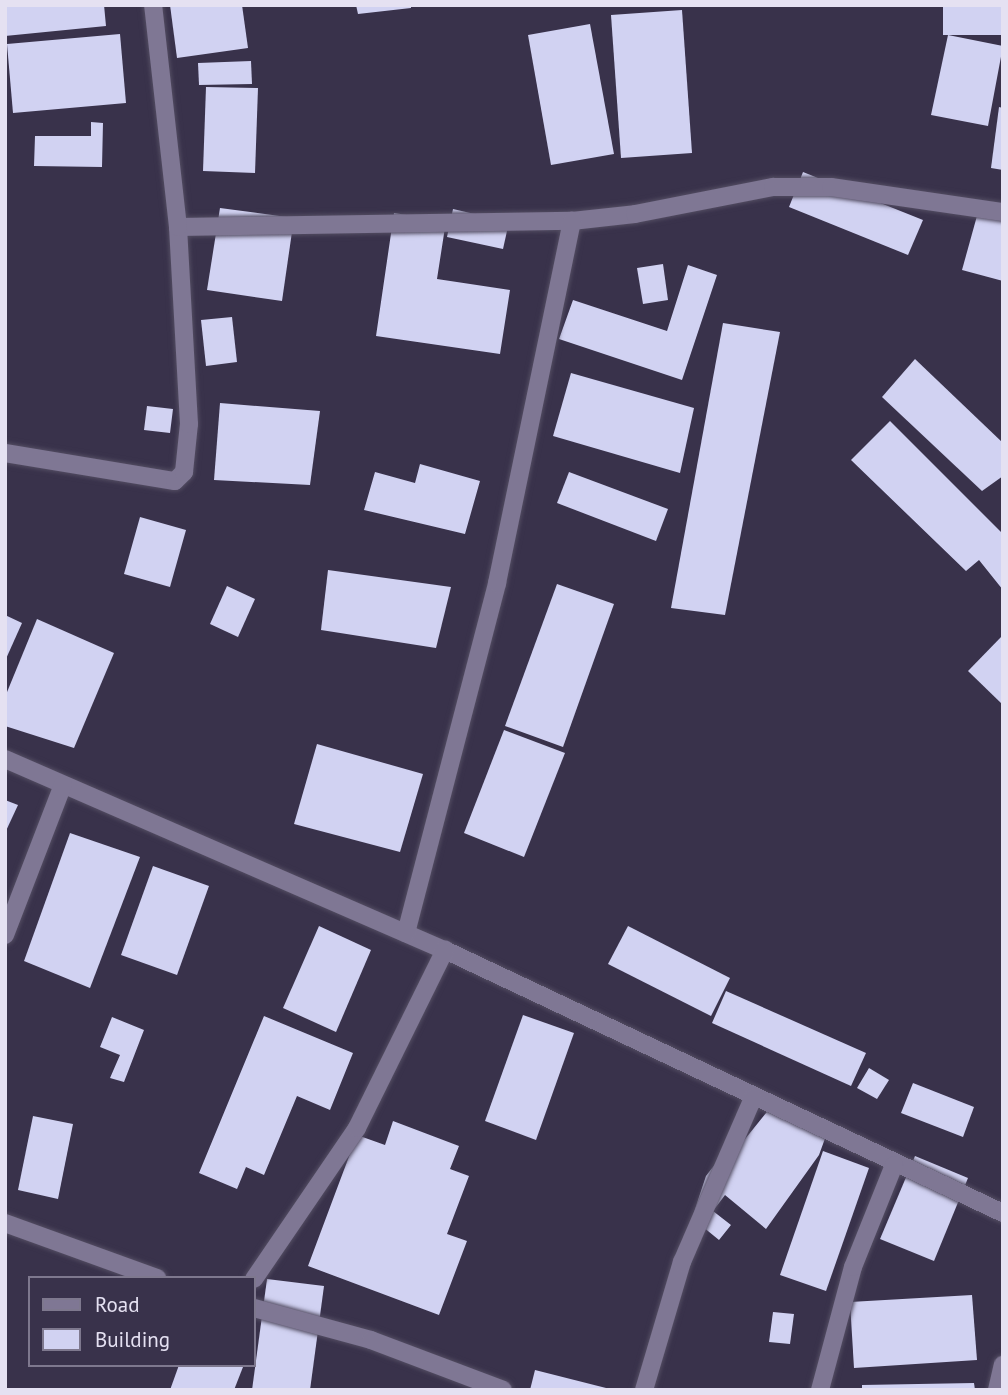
<!DOCTYPE html>
<style>
body{margin:0}
#map{position:relative;width:1008px;height:1395px;overflow:hidden;background:#39324b;font-family:"PT Sans",sans-serif}
div>[style]{position:absolute}
.building>*{inset:0;background:#d1d2f2}
.roads{filter:drop-shadow(0 0 2px #534d62) drop-shadow(0 0 2px #534d62)}
.minor>*{height:18px;margin:-9px;padding:0 9px;transform-origin:9px;border-radius:9px;background:#7f7794}
span{translate:-50% -50%;white-space:nowrap;text-align:center;line-height:1.15;-webkit-text-stroke:7px #39324b;paint-order:stroke}
.frame{position:absolute;inset:0;border:7px solid #e5e1f2;pointer-events:none}
.legend{position:absolute;left:28px;top:1276px;width:228px;height:91px;box-sizing:border-box;background:#39324b;border:2px solid #7e788e;margin:0;padding:9px 12px;list-style:none;font-size:21px;color:#e5e1f2}
.legend li{display:flex;align-items:center;gap:14px;height:35px}
.legend b{width:35px;border:2px solid #7e788e}
</style>
<div id="map">
<div class="building">
<i style="clip-path:polygon(5px 5px,104px 5px,106px 26px,5px 36px)"></i>
<i style="clip-path:polygon(170px 5px,242px 5px,248px 48px,177px 58px)"></i>
<i style="clip-path:polygon(356px 5px,411px 5px,411px 8px,358px 14px)"></i>
<i style="clip-path:polygon(943px 5px,1003px 5px,1003px 35px,943px 35px)"></i>
<i style="clip-path:polygon(682px 10px,692px 153px,621px 158px,611px 15px)"></i>
<i style="clip-path:polygon(590px 24px,614px 154px,551px 165px,528px 35px)"></i>
<i style="clip-path:polygon(120px 34px,126px 103px,13px 113px,7px 44px)"></i>
<i style="clip-path:polygon(948px 35px,1003px 46px,988px 126px,931px 115px)"></i>
<i style="clip-path:polygon(251px 61px,252px 84px,199px 85px,198px 63px)"></i>
<i style="clip-path:polygon(206px 87px,258px 88px,255px 173px,203px 171px)"></i>
<i style="clip-path:polygon(999px 107px,1003px 108px,1003px 170px,991px 168px)"></i>
<i style="clip-path:polygon(91px 122px,103px 123px,102px 167px,34px 166px,35px 136px,91px 136px)"></i>
<i style="clip-path:polygon(803px 172px,923px 220px,908px 255px,789px 207px)"></i>
<i style="clip-path:polygon(980px 205px,1003px 212px,1003px 281px,962px 270px)"></i>
<i style="clip-path:polygon(220px 208px,294px 218px,282px 301px,207px 290px)"></i>
<i style="clip-path:polygon(453px 209px,509px 222px,503px 249px,447px 237px)"></i>
<i style="clip-path:polygon(394px 213px,446px 221px,437px 279px,510px 290px,500px 354px,376px 336px)"></i>
<i style="clip-path:polygon(663px 264px,668px 300px,643px 304px,637px 268px)"></i>
<i style="clip-path:polygon(688px 265px,717px 275px,682px 380px,559px 339px,573px 300px,667px 331px)"></i>
<i style="clip-path:polygon(232px 317px,237px 362px,206px 366px,201px 320px)"></i>
<i style="clip-path:polygon(723px 323px,780px 332px,725px 615px,671px 608px)"></i>
<i style="clip-path:polygon(915px 359px,1003px 443px,1003px 476px,982px 491px,882px 397px)"></i>
<i style="clip-path:polygon(571px 373px,694px 408px,680px 473px,553px 436px)"></i>
<i style="clip-path:polygon(220px 403px,320px 411px,310px 485px,214px 480px)"></i>
<i style="clip-path:polygon(147px 406px,173px 409px,170px 433px,144px 430px)"></i>
<i style="clip-path:polygon(890px 421px,1003px 534px,1003px 590px,979px 560px,966px 571px,851px 460px)"></i>
<i style="clip-path:polygon(420px 464px,480px 481px,465px 534px,364px 510px,375px 472px,415px 483px)"></i>
<i style="clip-path:polygon(569px 472px,668px 509px,656px 541px,557px 503px)"></i>
<i style="clip-path:polygon(140px 517px,186px 530px,170px 587px,124px 574px)"></i>
<i style="clip-path:polygon(328px 570px,451px 587px,436px 648px,321px 630px)"></i>
<i style="clip-path:polygon(557px 584px,614px 604px,563px 747px,505px 726px)"></i>
<i style="clip-path:polygon(227px 586px,255px 599px,238px 637px,210px 624px)"></i>
<i style="clip-path:polygon(5px 615px,22px 623px,5px 661px)"></i>
<i style="clip-path:polygon(37px 619px,114px 653px,74px 748px,5px 726px,5px 697px)"></i>
<i style="clip-path:polygon(1003px 635px,1003px 705px,968px 671px)"></i>
<i style="clip-path:polygon(504px 730px,565px 753px,524px 857px,464px 833px)"></i>
<i style="clip-path:polygon(317px 744px,423px 774px,400px 852px,294px 824px)"></i>
<i style="clip-path:polygon(5px 800px,18px 805px,5px 833px)"></i>
<i style="clip-path:polygon(70px 833px,140px 857px,90px 988px,24px 961px)"></i>
<i style="clip-path:polygon(153px 866px,209px 886px,177px 975px,121px 955px)"></i>
<i style="clip-path:polygon(319px 926px,371px 950px,336px 1032px,283px 1008px)"></i>
<i style="clip-path:polygon(628px 926px,730px 978px,711px 1016px,608px 964px)"></i>
<i style="clip-path:polygon(726px 991px,866px 1053px,851px 1086px,712px 1023px)"></i>
<i style="clip-path:polygon(523px 1015px,574px 1033px,536px 1140px,485px 1121px)"></i>
<i style="clip-path:polygon(264px 1016px,353px 1053px,330px 1110px,297px 1096px,264px 1175px,246px 1167px,237px 1189px,199px 1173px)"></i>
<i style="clip-path:polygon(112px 1017px,144px 1030px,124px 1082px,110px 1078px,120px 1055px,100px 1047px)"></i>
<i style="clip-path:polygon(869px 1068px,889px 1080px,877px 1099px,857px 1088px)"></i>
<i style="clip-path:polygon(913px 1083px,974px 1107px,963px 1137px,901px 1113px)"></i>
<i style="clip-path:polygon(774px 1103px,831px 1122px,819px 1155px,766px 1229px,725px 1195px,713px 1211px,731px 1225px,719px 1240px,692px 1218px,706px 1176px,726px 1150px,720px 1170px)"></i>
<i style="clip-path:polygon(33px 1116px,73px 1124px,58px 1199px,18px 1190px)"></i>
<i style="clip-path:polygon(393px 1121px,459px 1146px,450px 1169px,469px 1176px,447px 1234px,467px 1241px,439px 1315px,308px 1266px,357px 1135px,385px 1145px)"></i>
<i style="clip-path:polygon(823px 1151px,869px 1168px,826px 1291px,780px 1275px)"></i>
<i style="clip-path:polygon(915px 1156px,968px 1178px,934px 1261px,880px 1239px)"></i>
<i style="clip-path:polygon(267px 1279px,324px 1286px,310px 1390px,252px 1390px)"></i>
<i style="clip-path:polygon(972px 1295px,977px 1360px,854px 1368px,850px 1302px)"></i>
<i style="clip-path:polygon(773px 1312px,794px 1314px,790px 1344px,769px 1342px)"></i>
<i style="clip-path:polygon(179px 1365px,238px 1365px,243px 1367px,234px 1390px,170px 1390px)"></i>
<i style="clip-path:polygon(535px 1370px,610px 1389px,610px 1390px,530px 1390px)"></i>
<i style="clip-path:polygon(974px 1383px,975px 1390px,862px 1390px,862px 1385px)"></i>
</div>
<div class="roads">
<div class="minor">
<i style="left:178px;top:227px;width:394px;rotate:-0.9deg"></i>
<i style="left:572px;top:221px;width:63px;rotate:-6.3deg"></i>
<i style="left:635px;top:214px;width:141px;rotate:-11.1deg"></i>
<i style="left:773px;top:187px;width:58px"></i>
<i style="left:831px;top:187px;width:174px;rotate:8.3deg"></i>
<i style="left:5px;top:453px;width:172px;rotate:9.4deg"></i>
<i style="left:175px;top:481px;width:13px;rotate:-45deg"></i>
<i style="left:184px;top:472px;width:48px;rotate:-84.1deg"></i>
<i style="left:189px;top:424px;width:197px;rotate:-93.2deg"></i>
<i style="left:178px;top:227px;width:223px;rotate:-96.4deg"></i>
<i style="left:5px;top:759px;width:480px;rotate:23.5deg"></i>
<i style="left:445px;top:950px;width:617px;rotate:25.24deg"></i>
<i style="left:406px;top:933px;width:362px;rotate:-75.4deg"></i>
<i style="left:497px;top:583px;width:370px;rotate:-78.3deg"></i>
<i style="left:5px;top:935px;width:161px;rotate:-68.9deg"></i>
<i style="left:5px;top:1223px;width:162px;rotate:19.9deg"></i>
<i style="left:254px;top:1279px;width:183px;rotate:-55.7deg"></i>
<i style="left:357px;top:1128px;width:199px;rotate:-63.7deg"></i>
<i style="left:254px;top:1308px;width:121px;rotate:15.3deg"></i>
<i style="left:371px;top:1340px;width:141px;rotate:20.7deg"></i>
<i style="left:644px;top:1390px;width:134px;rotate:-73.5deg"></i>
<i style="left:682px;top:1262px;width:179px;rotate:-66.6deg"></i>
<i style="left:820px;top:1390px;width:127px;rotate:-75deg"></i>
<i style="left:853px;top:1267px;width:110px;rotate:-68.1deg"></i>
<i style="left:997px;top:1390px;width:26px;rotate:-77deg"></i>
</div>
</div>
<div class="frame"></div>
<ul class="legend">
<li><b style="height:9px;background:#7f7794"></b>Road</li>
<li><b style="height:19px;background:#d1d2f2"></b>Building</li>
</ul>
</div>
